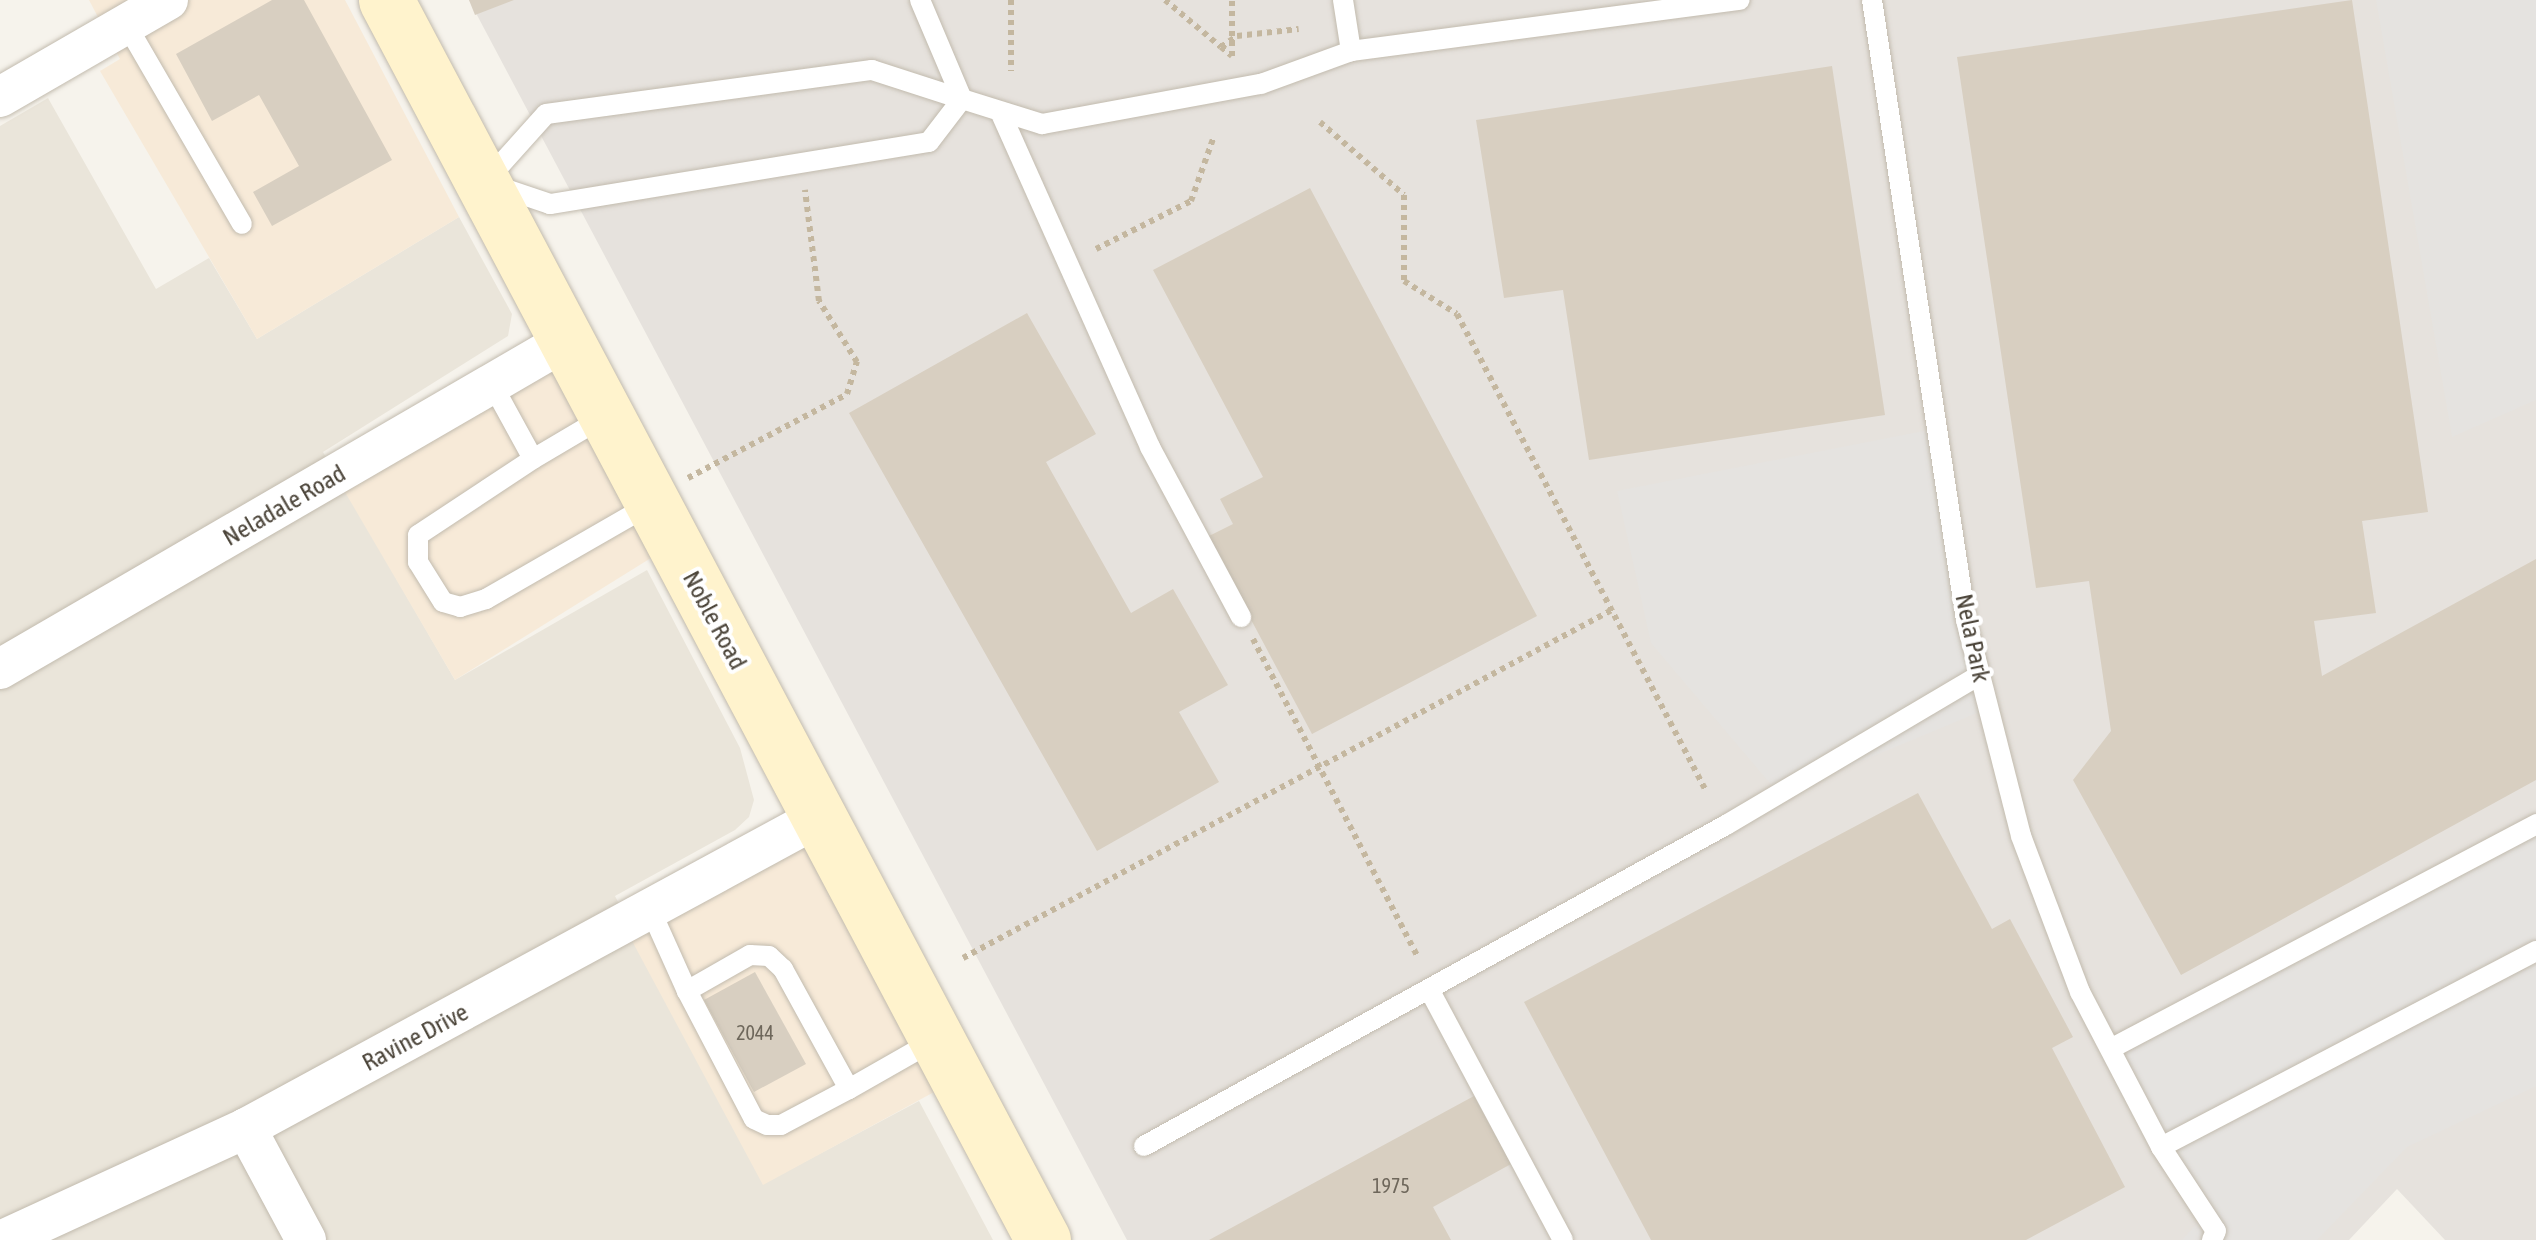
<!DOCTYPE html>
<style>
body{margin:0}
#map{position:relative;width:2536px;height:1240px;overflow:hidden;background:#f6f3ec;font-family:"Asap Condensed",sans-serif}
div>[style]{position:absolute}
.residential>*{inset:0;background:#eae5da}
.commercial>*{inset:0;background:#f7ead8}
.industrial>*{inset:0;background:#e6e2dd}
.parking>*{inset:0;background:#e5e3e0}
.building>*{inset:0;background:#d8cfc1}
.path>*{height:6px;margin-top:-3px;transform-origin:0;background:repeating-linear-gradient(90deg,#c4b79f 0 5px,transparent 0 10px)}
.roads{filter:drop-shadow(0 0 2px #c2bbae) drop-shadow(0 0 2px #c2bbae)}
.lane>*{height:20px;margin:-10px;padding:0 10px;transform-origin:10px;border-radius:10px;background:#fff}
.street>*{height:40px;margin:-20px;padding:0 20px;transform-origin:20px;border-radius:20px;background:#fff}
.secondary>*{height:55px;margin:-27.5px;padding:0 27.5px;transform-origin:27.5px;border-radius:27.5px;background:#fff3cd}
span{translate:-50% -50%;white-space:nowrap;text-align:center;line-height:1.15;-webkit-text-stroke:8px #fff;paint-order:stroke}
.number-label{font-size:20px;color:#6e675b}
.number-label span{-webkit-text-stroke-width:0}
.street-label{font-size:25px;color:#4b4439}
</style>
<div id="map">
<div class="residential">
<i style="clip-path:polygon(48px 98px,156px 289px,209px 258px,257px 339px,459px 217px,512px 314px,508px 336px,323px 452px,455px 680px,647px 570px,740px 748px,754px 800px,749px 817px,735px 830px,615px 896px,763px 1184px,919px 1101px,993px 1240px,0 1240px,0 126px)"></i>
</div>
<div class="commercial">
<i style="clip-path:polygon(89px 0,345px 0,459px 217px,257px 339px,100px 71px,120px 59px)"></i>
<i style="clip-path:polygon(567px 340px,675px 543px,455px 680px,335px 475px)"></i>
<i style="clip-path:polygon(819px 817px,958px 1079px,763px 1185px,624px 926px)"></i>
</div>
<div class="industrial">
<i style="clip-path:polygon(469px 0,2536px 0,2536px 1240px,2445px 1240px,2397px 1189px,2349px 1240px,1127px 1240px)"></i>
</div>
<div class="parking">
<i style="clip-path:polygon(2376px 0,2536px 0,2536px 400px,2452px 437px)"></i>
<i style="clip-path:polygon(1939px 428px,1989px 708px,1780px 795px,1651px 643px,1617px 491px)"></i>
<i style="clip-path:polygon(2536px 820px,2536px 1086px,2407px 1147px,2317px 1240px,2182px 1240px,2206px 1214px,2112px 1048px)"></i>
</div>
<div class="building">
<i style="clip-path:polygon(272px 0,304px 0,392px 160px,272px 226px,253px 192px,299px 166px,259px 95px,212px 121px,176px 54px)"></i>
<i style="clip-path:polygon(469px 0,514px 0,475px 15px)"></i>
<i style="clip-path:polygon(2352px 0,2428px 512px,2362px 521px,2376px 613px,2314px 621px,2322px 676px,2536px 559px,2536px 780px,2181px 975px,2073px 780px,2111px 731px,2089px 581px,2036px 588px,1957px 57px)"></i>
<i style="clip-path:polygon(1832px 66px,1885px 415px,1589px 460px,1563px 290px,1504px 298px,1476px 120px)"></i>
<i style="clip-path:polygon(1310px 188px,1537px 616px,1312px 734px,1207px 537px,1233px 524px,1220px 499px,1263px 477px,1153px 270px)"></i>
<i style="clip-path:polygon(1027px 313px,1096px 434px,1046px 462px,1131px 613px,1173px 589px,1228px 685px,1179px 712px,1219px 782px,1097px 851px,849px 413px)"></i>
<i style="clip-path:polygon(1918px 793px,1992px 929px,2010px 919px,2073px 1037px,2052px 1048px,2125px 1187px,2026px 1240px,1651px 1240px,1524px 1002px)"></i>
<i style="clip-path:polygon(755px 972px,806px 1064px,754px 1092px,704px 1000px)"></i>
<i style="clip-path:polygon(1474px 1096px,1511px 1164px,1433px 1207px,1451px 1240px,1209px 1240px)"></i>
</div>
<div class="path">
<i style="left:1011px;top:0;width:71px;rotate:90deg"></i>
<i style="left:1165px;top:0;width:73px;rotate:40deg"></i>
<i style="left:1221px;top:47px;width:19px;rotate:-35deg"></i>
<i style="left:1237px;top:36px;width:62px;rotate:-6.4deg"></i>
<i style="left:1221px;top:47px;width:14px;rotate:39deg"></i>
<i style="left:1232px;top:56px;width:56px;rotate:-90deg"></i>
<i style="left:1320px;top:122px;width:111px;rotate:41deg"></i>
<i style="left:1404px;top:195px;width:86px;rotate:90deg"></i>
<i style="left:1404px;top:281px;width:62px;rotate:31.9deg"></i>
<i style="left:1457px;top:314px;width:538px;rotate:62.43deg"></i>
<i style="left:1096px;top:249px;width:106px;rotate:-26.8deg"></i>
<i style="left:1191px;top:201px;width:69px;rotate:-70.5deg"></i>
<i style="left:688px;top:478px;width:180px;rotate:-27.8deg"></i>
<i style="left:847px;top:394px;width:34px;rotate:-73deg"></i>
<i style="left:857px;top:362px;width:72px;rotate:-121.9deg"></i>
<i style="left:819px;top:301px;width:112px;rotate:-97.2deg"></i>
<i style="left:1253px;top:639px;width:358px;rotate:62.6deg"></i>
<i style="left:963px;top:958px;width:736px;rotate:-28.2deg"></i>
</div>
<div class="roads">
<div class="lane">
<i style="left:920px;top:0;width:108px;rotate:67deg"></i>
<i style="left:962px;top:99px;width:84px;rotate:17.4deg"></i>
<i style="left:1042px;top:124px;width:223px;rotate:-10.4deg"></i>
<i style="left:1261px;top:84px;width:96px;rotate:-20.1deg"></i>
<i style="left:1351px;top:51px;width:392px;rotate:-7.5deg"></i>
<i style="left:1343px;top:0;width:52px;rotate:81.1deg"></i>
<i style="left:1872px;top:0;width:627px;rotate:81.38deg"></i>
<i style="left:1966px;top:620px;width:223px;rotate:75.7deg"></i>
<i style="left:2021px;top:836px;width:167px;rotate:69.3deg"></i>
<i style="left:2080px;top:992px;width:175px;rotate:62.4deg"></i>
<i style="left:2161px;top:1147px;width:100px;rotate:56.8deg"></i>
<i style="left:2216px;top:1231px;width:10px;rotate:114deg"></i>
<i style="left:126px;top:24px;width:231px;rotate:59.9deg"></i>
<i style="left:872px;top:70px;width:95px;rotate:17.9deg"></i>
<i style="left:962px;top:99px;width:54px;rotate:127.5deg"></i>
<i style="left:929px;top:142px;width:384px;rotate:170.7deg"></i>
<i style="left:550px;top:204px;width:69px;rotate:-161.3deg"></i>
<i style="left:485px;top:182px;width:91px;rotate:-48.1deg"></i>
<i style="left:546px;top:114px;width:329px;rotate:-7.7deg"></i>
<i style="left:1002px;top:116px;width:363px;rotate:65.9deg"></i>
<i style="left:1150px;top:447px;width:193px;rotate:61.8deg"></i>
<i style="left:492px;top:384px;width:85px;rotate:61.3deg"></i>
<i style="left:533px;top:459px;width:138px;rotate:146.5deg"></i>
<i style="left:418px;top:535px;width:27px;rotate:90deg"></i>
<i style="left:418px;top:562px;width:47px;rotate:58deg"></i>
<i style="left:443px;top:602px;width:18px;rotate:16deg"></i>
<i style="left:460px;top:607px;width:27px;rotate:-17deg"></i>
<i style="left:486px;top:599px;width:190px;rotate:-29.9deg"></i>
<i style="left:533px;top:459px;width:82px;rotate:-30.6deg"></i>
<i style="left:651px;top:911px;width:88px;rotate:65.8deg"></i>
<i style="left:1430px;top:991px;width:282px;rotate:61.9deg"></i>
<i style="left:2112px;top:1048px;width:480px;rotate:-27.8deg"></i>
<i style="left:849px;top:1089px;width:137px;rotate:-118.8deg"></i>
<i style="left:783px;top:969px;width:19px;rotate:-137deg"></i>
<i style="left:769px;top:956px;width:19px;rotate:-177deg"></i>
<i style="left:750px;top:955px;width:73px;rotate:150.3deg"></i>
<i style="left:687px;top:991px;width:144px;rotate:62.4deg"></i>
<i style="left:754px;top:1119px;width:14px;rotate:25deg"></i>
<i style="left:767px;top:1125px;width:14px"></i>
<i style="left:781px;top:1125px;width:77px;rotate:-27.9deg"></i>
<i style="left:849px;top:1089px;width:99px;rotate:-29.7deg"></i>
<i style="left:1144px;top:1146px;width:665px;rotate:-28.88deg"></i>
<i style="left:1726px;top:825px;width:295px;rotate:-30.6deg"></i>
<i style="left:2161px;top:1147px;width:423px;rotate:-27.6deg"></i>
</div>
<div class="street">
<i style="left:0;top:97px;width:194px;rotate:-30deg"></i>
<i style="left:0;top:669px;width:656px;rotate:-30.12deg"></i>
<i style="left:246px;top:1128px;width:127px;rotate:61.8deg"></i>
<i style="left:3px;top:1240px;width:268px;rotate:-24.7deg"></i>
<i style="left:246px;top:1128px;width:652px;rotate:-28.49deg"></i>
</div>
<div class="secondary">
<i style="left:386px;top:0;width:1403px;rotate:62.08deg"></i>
</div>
</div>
<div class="number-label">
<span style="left:755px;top:1032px">2044</span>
<span style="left:1391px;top:1185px">1975</span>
</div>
<div class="street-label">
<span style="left:284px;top:505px;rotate:-30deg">Neladale Road</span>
<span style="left:715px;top:620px;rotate:62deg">Noble Road</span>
<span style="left:1973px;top:638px;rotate:78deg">Nela Park</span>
<span style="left:415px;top:1037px;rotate:-28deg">Ravine Drive</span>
</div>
</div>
